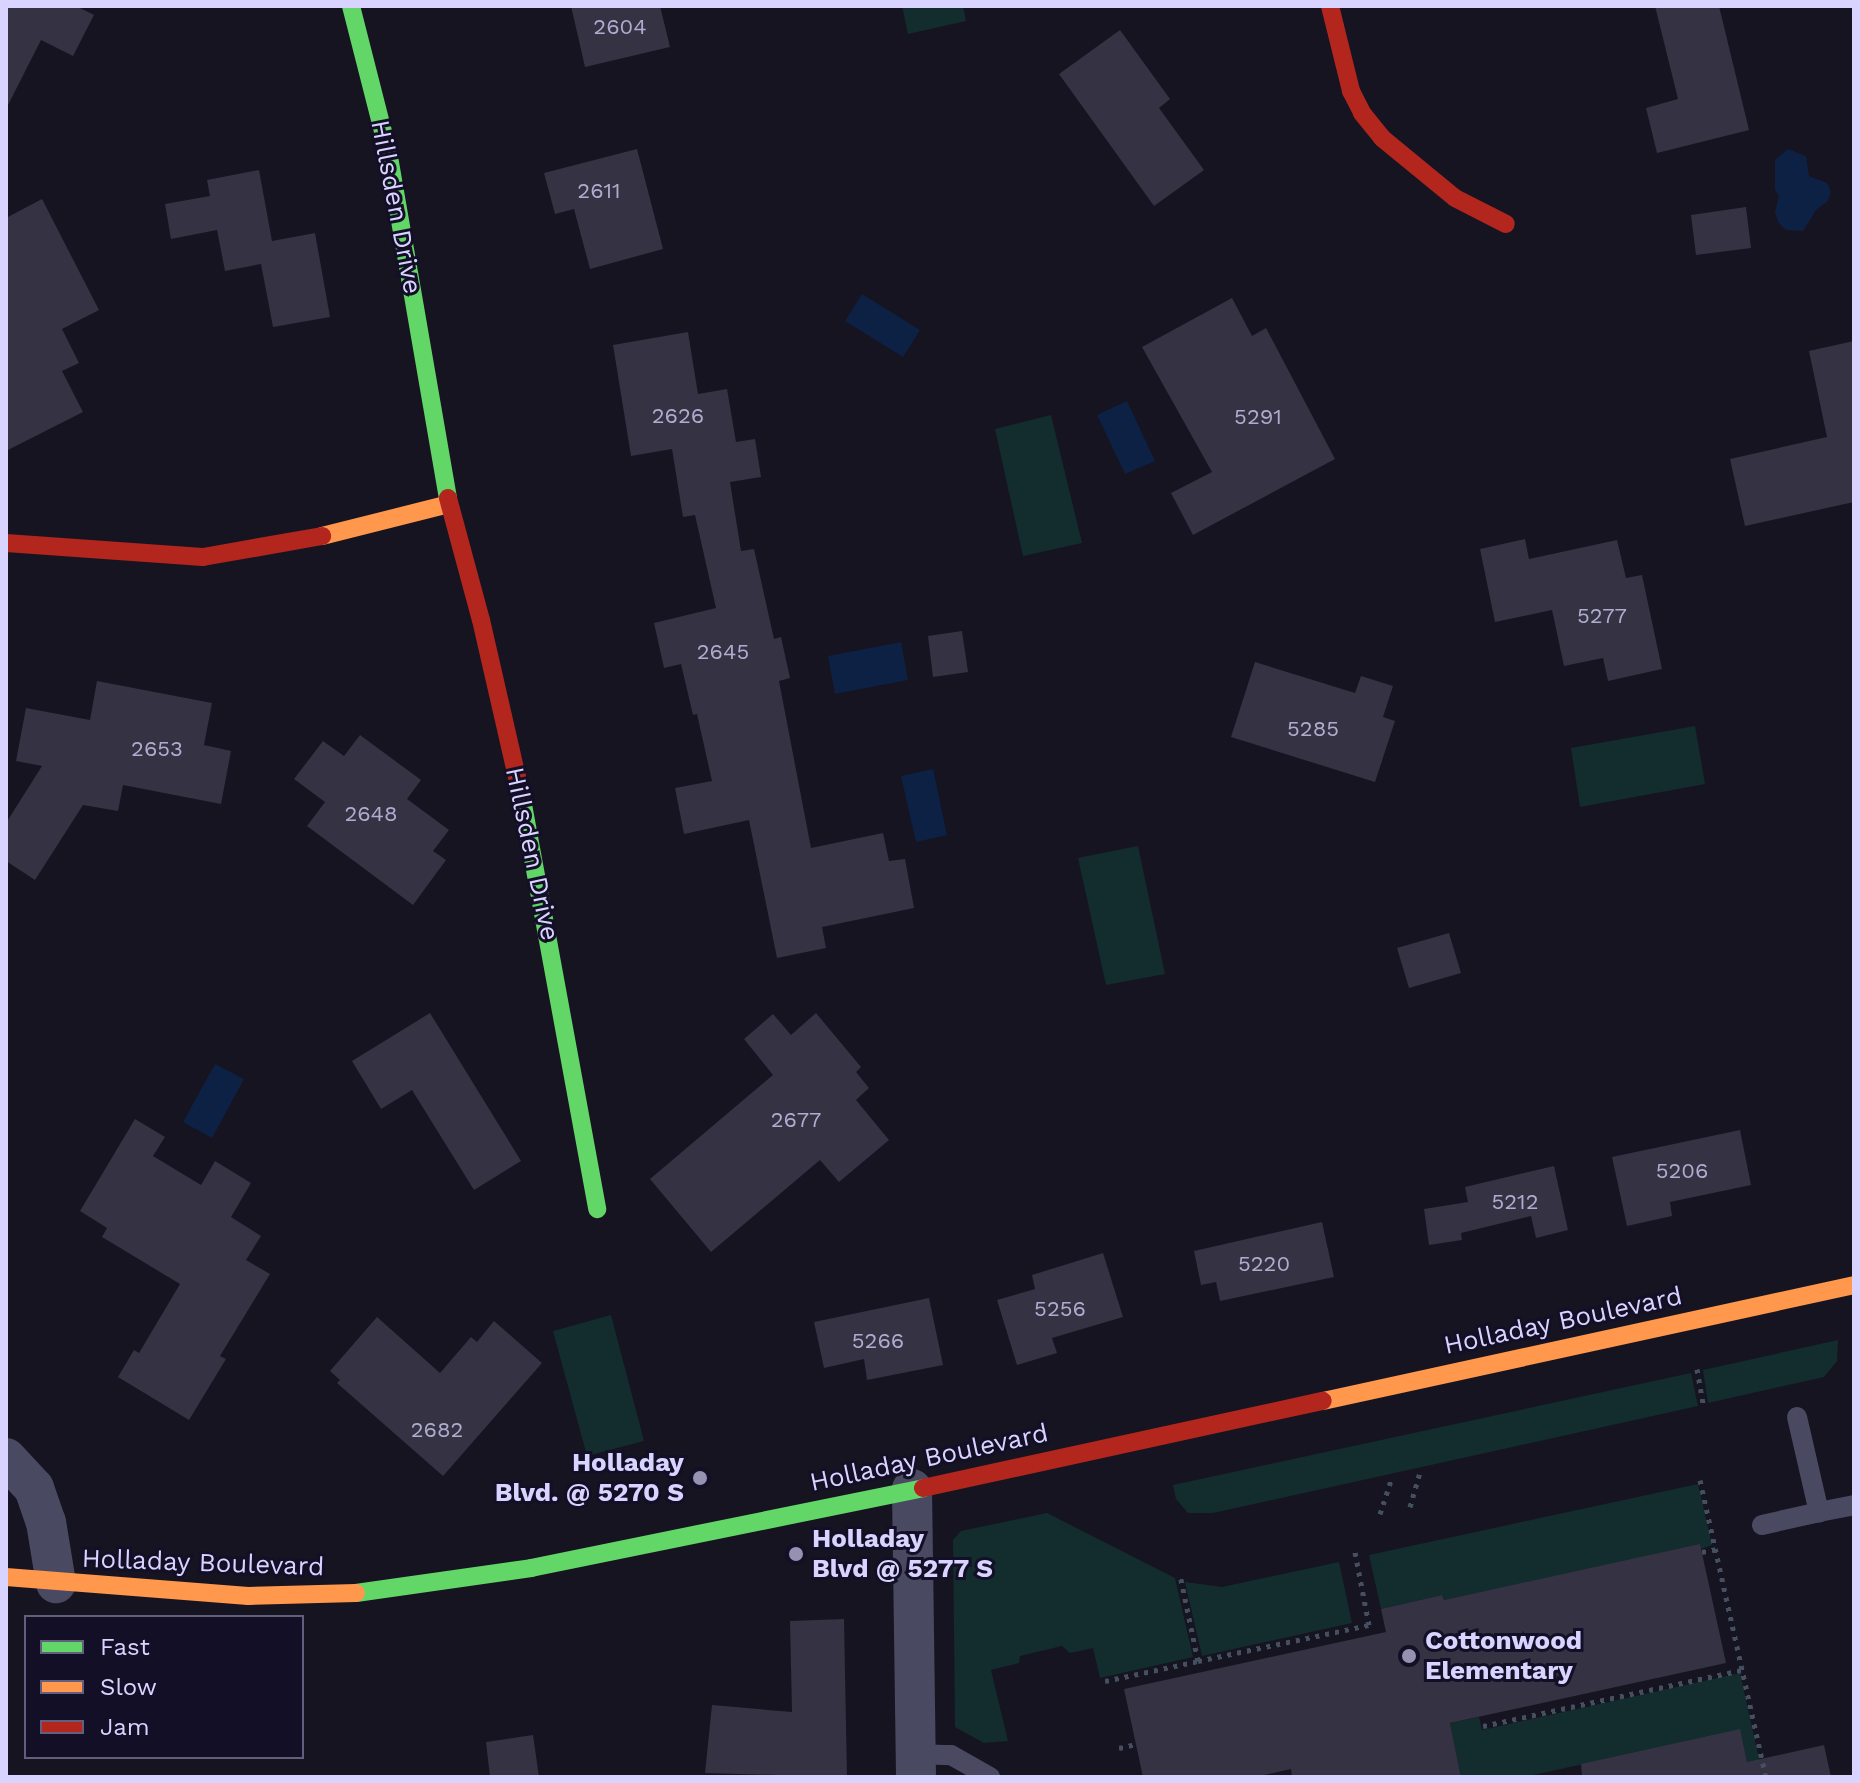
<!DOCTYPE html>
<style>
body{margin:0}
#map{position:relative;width:1860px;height:1783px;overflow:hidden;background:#161421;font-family:"Work Sans",sans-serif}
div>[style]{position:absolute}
.green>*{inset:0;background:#132c2d}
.water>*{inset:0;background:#0d2144}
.building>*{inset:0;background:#343243}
.path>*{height:5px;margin-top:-2.5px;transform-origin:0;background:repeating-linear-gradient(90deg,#44505f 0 4px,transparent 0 10px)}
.lane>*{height:20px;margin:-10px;padding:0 10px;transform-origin:10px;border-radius:10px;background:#4a4962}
.street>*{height:40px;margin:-20px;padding:0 20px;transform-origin:20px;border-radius:20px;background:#4a4962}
.fast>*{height:18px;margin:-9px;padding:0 9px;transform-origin:9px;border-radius:9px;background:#63d668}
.slow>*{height:18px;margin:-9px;padding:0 9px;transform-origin:9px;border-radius:9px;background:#ff974d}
.jam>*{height:18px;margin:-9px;padding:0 9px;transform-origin:9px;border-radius:9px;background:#b3261e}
.dots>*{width:22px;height:22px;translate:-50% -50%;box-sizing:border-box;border:4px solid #130f26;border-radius:50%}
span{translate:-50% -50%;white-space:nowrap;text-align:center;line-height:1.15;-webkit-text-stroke:6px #130f26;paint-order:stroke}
.number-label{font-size:22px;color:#b0acd0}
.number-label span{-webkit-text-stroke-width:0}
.street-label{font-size:26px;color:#d9d4ff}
.poi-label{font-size:26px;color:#d9d4ff;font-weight:700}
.right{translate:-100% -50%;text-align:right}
.left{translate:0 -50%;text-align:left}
.frame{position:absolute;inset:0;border:8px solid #d9d4ff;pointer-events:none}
.legend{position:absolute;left:24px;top:1615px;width:280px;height:144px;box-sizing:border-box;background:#130f26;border:2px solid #625e7d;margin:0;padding:10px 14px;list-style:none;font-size:24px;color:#d9d4ff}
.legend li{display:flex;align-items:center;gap:16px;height:40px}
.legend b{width:40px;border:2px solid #625e7d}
</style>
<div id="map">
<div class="green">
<i style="clip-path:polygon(902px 6px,963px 6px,966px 21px,908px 34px)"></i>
<i style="clip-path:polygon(1051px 415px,1082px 543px,1023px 556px,995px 429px)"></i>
<i style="clip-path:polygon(1695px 726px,1705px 784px,1580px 807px,1571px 748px)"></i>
<i style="clip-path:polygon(1138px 846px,1165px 974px,1106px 985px,1078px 858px)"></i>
<i style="clip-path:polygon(611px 1315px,644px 1441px,587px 1456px,553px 1331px)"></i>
<i style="clip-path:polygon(1838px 1340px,1837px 1361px,1824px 1377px,1708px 1403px,1703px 1370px)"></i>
<i style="clip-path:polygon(1691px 1373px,1698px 1406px,1213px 1513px,1188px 1513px,1176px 1499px,1173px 1485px)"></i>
<i style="clip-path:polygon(1698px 1484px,1712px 1545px,1701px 1549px,1700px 1545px,1444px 1600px,1442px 1595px,1381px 1609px,1369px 1555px)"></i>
<i style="clip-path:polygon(1047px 1513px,1175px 1578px,1193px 1657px,1100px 1678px,1093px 1648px,1070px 1653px,1062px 1646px,1020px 1656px,1019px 1663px,991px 1670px,1008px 1741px,984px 1743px,955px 1727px,953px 1540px,961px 1531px)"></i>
<i style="clip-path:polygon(1339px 1562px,1352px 1623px,1202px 1656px,1185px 1582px,1222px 1587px)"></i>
<i style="clip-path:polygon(1740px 1673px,1761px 1768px,1749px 1770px,1739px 1730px,1524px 1777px,1461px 1777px,1450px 1723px,1479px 1717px,1482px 1730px)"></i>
</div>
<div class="water">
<i style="clip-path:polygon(1788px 149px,1806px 156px,1809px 176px,1827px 183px,1831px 192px,1828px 201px,1816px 210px,1803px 231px,1786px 230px,1778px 222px,1775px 212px,1779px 196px,1775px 190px,1775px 160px)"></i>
<i style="clip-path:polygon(862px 294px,920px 330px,903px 357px,845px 321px)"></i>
<i style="clip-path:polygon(1127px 401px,1155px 461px,1125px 474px,1097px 415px)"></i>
<i style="clip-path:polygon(901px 642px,908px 680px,835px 694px,828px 656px)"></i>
<i style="clip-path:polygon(933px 769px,947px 835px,916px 842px,901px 776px)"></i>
<i style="clip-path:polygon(215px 1064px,244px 1079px,212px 1138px,183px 1122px)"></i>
</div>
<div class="building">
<i style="clip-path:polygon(6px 6px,76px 6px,94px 15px,73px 56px,41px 40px,6px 109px)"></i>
<i style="clip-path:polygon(571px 6px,660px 6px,670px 47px,585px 67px)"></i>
<i style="clip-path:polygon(1655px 6px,1719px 6px,1749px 130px,1657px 153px,1646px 108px,1678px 99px)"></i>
<i style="clip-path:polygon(1120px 30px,1170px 99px,1159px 108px,1204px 170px,1154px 206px,1059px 74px)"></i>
<i style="clip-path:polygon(637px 149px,663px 249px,590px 269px,574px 209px,555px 214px,544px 173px)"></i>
<i style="clip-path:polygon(259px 170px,272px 241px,315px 233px,330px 317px,273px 327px,261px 264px,225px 271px,217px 230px,171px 239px,165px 204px,210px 196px,207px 180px)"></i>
<i style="clip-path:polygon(42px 199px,99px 310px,62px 329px,79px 363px,62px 371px,83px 412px,6px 451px,6px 218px)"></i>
<i style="clip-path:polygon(1746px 207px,1751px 248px,1696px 255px,1691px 215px)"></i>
<i style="clip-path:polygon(1232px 298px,1252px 336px,1266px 328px,1335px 459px,1193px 535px,1171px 493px,1212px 472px,1142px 347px)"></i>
<i style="clip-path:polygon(688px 332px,698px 394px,727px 389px,736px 442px,755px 439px,761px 477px,730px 482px,741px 551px,754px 549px,774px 639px,781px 637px,790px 678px,779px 681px,811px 848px,883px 833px,889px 861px,905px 859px,914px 908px,822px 927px,826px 948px,777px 958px,749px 820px,684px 834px,675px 788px,712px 781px,697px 714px,693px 715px,681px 664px,664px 668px,654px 623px,716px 608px,695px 515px,683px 517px,672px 449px,631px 456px,613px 345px)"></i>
<i style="clip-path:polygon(1854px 341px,1854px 502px,1745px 526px,1730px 459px,1827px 437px,1809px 351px)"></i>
<i style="clip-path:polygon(1525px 539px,1529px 559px,1617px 540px,1626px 578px,1642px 575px,1662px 669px,1608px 681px,1603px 658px,1564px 666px,1552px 610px,1495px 622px,1480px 549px)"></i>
<i style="clip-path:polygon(962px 631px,968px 672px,933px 677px,928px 636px)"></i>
<i style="clip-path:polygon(1255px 662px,1355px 693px,1361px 676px,1393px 686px,1383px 717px,1395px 721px,1375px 782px,1231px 737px)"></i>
<i style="clip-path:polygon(97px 681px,212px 703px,204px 745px,231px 751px,221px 804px,123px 785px,118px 811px,83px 805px,35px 880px,6px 861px,6px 823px,42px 766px,16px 761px,26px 708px,90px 720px)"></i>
<i style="clip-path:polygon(360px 735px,421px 780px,407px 799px,449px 830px,433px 851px,446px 860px,413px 905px,307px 826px,325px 802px,294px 779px,323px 741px,344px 756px)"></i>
<i style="clip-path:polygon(1449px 933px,1461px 973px,1409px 988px,1397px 948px)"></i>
<i style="clip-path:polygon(430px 1013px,521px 1161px,474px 1190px,412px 1090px,381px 1109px,352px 1061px)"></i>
<i style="clip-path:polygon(816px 1013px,861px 1067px,856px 1072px,869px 1088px,856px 1100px,889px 1140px,839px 1182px,820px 1160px,711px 1252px,650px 1179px,773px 1075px,744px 1039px,773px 1014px,791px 1035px)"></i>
<i style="clip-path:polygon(135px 1119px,165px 1137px,153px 1156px,201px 1185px,215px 1161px,251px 1183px,231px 1217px,261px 1236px,246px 1260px,270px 1274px,220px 1356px,226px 1359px,189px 1420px,118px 1377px,134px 1350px,139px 1353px,180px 1284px,102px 1237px,107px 1228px,80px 1211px)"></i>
<i style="clip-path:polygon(1740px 1130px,1751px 1185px,1670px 1202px,1672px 1216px,1627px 1226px,1612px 1157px)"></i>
<i style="clip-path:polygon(1554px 1166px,1568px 1230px,1536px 1238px,1531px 1216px,1461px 1233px,1462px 1240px,1429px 1245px,1424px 1209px,1468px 1202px,1465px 1187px)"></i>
<i style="clip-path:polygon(1322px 1222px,1334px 1277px,1220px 1301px,1216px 1282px,1201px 1285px,1194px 1251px)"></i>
<i style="clip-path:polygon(1103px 1253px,1123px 1317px,1052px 1338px,1057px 1353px,1017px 1365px,997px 1300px,1035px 1289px,1032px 1275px)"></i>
<i style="clip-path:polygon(929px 1298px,943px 1365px,867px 1380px,864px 1359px,824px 1368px,814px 1322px)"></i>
<i style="clip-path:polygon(377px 1317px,440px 1373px,471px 1337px,477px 1342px,494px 1321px,542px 1363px,443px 1476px,337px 1383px,340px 1380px,330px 1371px)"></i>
<i style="clip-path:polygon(1700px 1544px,1726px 1663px,1450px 1723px,1461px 1777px,1292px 1777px,1291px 1769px,1255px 1777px,1143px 1777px,1124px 1689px,1386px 1632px,1381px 1609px,1442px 1595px,1444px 1600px)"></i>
<i style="clip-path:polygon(844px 1619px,847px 1777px,705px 1773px,712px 1705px,792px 1712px,790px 1621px)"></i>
<i style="clip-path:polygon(1740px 1729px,1747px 1762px,1824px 1745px,1831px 1777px,1582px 1777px,1581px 1764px)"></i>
<i style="clip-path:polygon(533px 1735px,539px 1777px,490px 1777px,486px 1742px)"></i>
</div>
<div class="path">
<i style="left:1697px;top:1369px;width:39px;rotate:80deg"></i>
<i style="left:1700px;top:1480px;width:304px;rotate:77.5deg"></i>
<i style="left:1410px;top:1507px;width:35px;rotate:-74deg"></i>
<i style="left:1380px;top:1514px;width:38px;rotate:-72deg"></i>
<i style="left:1702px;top:1552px;width:14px;rotate:-12deg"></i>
<i style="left:1198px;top:1661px;width:175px;rotate:-11.9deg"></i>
<i style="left:1369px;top:1625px;width:74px;rotate:-100.9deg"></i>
<i style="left:1105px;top:1681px;width:95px;rotate:-12.1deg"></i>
<i style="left:1198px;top:1661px;width:88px;rotate:-101.8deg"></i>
<i style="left:1483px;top:1726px;width:265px;rotate:-12.2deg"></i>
<i style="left:1119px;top:1748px;width:17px;rotate:-13deg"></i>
</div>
<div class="lane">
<i style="left:1797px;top:1417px;width:98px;rotate:77deg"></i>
<i style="left:1819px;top:1512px;width:36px;rotate:-11deg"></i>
<i style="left:1762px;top:1525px;width:58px;rotate:-12.8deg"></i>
<i style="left:916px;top:1754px;width:35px;rotate:2deg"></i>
<i style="left:951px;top:1755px;width:45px;rotate:29.4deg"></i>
</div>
<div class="street">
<i style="left:6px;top:1458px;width:41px;rotate:47deg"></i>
<i style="left:34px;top:1488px;width:36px;rotate:71deg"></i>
<i style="left:46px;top:1522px;width:62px;rotate:80.7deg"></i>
<i style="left:912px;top:1489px;width:288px;rotate:89.2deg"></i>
</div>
<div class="fast">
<i style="left:351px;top:6px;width:150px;rotate:75.7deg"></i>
<i style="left:388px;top:151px;width:352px;rotate:80.2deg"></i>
<i style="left:522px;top:799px;width:417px;rotate:79.6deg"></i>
<i style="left:356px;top:1593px;width:177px;rotate:-8.1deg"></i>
<i style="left:531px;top:1568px;width:400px;rotate:-11.5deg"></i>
</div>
<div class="slow">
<i style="left:322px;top:536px;width:131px;rotate:-14.1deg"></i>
<i style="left:1323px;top:1401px;width:544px;rotate:-12.32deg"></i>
<i style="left:6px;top:1577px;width:243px;rotate:4.5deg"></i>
<i style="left:248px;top:1596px;width:108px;rotate:-1.6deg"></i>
</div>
<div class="jam">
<i style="left:1330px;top:6px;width:88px;rotate:76.1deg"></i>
<i style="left:1351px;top:91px;width:25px;rotate:63deg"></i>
<i style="left:1362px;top:113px;width:32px;rotate:51deg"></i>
<i style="left:1382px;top:138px;width:94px;rotate:39.4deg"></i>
<i style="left:1455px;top:198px;width:57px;rotate:27deg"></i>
<i style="left:448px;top:498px;width:126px;rotate:74.9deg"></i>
<i style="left:481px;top:620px;width:184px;rotate:77.1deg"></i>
<i style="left:6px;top:543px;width:197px;rotate:4.1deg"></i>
<i style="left:203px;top:557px;width:121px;rotate:-10deg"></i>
<i style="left:923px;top:1488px;width:409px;rotate:-12.3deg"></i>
</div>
<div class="dots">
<i style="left:700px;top:1478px;background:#9591b1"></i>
<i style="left:796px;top:1554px;background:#9591b1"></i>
<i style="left:1409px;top:1656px;background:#9591b1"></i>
</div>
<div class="number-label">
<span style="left:620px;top:27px">2604</span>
<span style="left:599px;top:191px">2611</span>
<span style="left:678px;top:416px">2626</span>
<span style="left:1258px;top:417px">5291</span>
<span style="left:1602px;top:616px">5277</span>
<span style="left:723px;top:652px">2645</span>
<span style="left:1313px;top:729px">5285</span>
<span style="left:157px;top:749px">2653</span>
<span style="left:371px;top:814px">2648</span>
<span style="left:796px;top:1120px">2677</span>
<span style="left:1682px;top:1171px">5206</span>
<span style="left:1515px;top:1202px">5212</span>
<span style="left:1264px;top:1264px">5220</span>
<span style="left:1060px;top:1309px">5256</span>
<span style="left:878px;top:1341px">5266</span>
<span style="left:437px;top:1430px">2682</span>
</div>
<div class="street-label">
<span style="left:396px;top:207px;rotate:79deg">Hillsden Drive</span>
<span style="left:532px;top:854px;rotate:78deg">Hillsden Drive</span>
<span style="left:1563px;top:1321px;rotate:-12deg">Holladay Boulevard</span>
<span style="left:929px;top:1458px;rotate:-12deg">Holladay Boulevard</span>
<span style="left:203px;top:1563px;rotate:2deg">Holladay Boulevard</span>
</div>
<div class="poi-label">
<span class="right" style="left:684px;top:1478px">Holladay<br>Blvd. @ 5270 S</span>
<span class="left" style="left:812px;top:1554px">Holladay<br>Blvd @ 5277 S</span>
<span class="left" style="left:1425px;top:1656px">Cottonwood<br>Elementary</span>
</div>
<div class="frame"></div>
<ul class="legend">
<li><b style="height:10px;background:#63d668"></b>Fast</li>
<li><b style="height:10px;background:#ff974d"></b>Slow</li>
<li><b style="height:10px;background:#b3261e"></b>Jam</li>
</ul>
</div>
